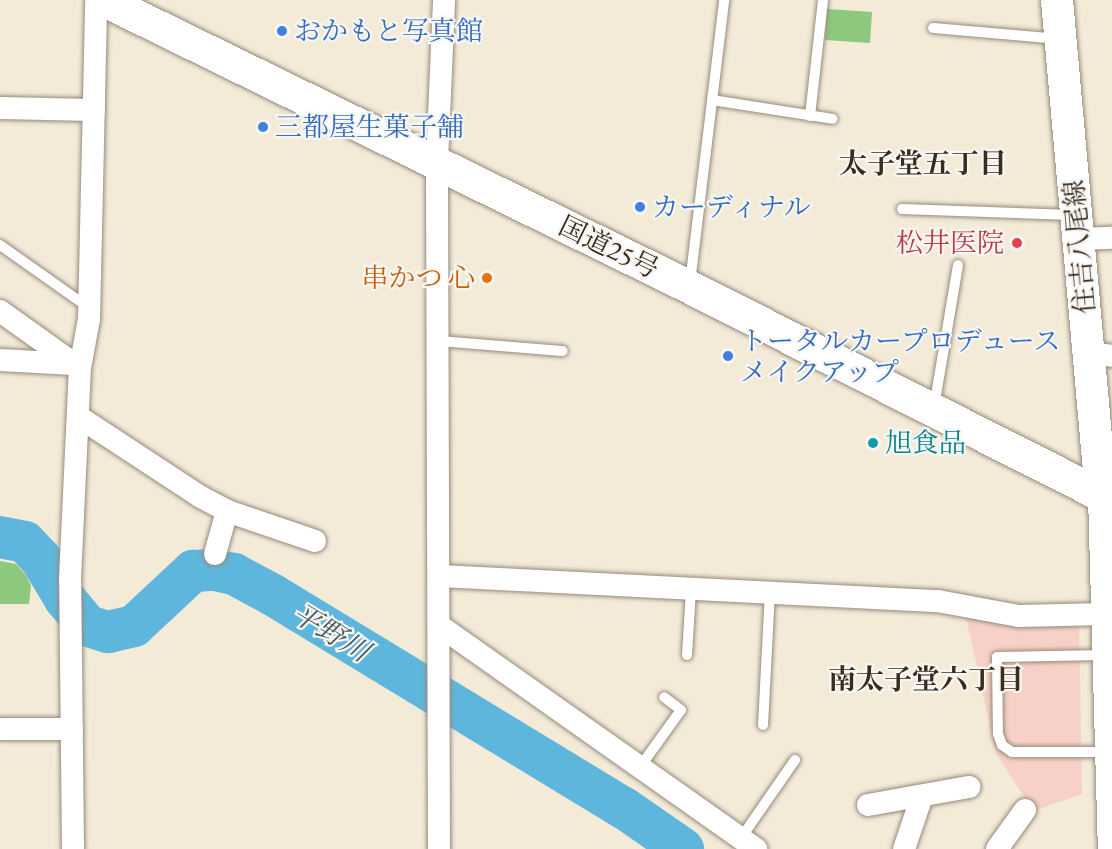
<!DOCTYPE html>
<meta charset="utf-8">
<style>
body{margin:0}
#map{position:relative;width:1112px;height:849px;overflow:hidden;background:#f3ead8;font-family:"EB Garamond","Noto Serif JP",serif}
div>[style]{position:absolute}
.built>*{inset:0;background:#f7d1c7}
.green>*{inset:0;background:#8dc87d}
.river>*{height:42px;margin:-21px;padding:0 21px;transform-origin:21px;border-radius:21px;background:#5fb6dc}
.roads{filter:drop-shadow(0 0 2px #978a7b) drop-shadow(0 0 2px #978a7b)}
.service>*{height:10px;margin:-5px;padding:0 5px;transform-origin:5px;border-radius:5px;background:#fff}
.minor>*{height:22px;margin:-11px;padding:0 11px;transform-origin:11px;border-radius:11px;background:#fff}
.tertiary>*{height:27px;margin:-13.5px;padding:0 13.5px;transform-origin:13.5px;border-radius:13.5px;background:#fff}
.secondary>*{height:32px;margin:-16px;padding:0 16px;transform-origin:16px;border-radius:16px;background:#fff}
.trunk>*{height:33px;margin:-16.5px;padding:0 16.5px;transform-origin:16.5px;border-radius:16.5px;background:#fff}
.dots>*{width:16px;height:16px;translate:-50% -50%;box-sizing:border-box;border:3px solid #f6f6f2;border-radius:50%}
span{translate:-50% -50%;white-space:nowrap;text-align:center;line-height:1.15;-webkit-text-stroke:4.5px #f6f6f2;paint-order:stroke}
.shop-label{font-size:27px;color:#366cbe}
.left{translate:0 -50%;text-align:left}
.health-label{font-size:27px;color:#be3a42}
.right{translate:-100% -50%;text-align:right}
.street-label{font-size:27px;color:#3b2a1e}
.food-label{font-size:27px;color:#c56008}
.culture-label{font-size:27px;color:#0d838f}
.neighbourhood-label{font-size:28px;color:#3b2a1e;font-weight:700}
.water-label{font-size:28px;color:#485b60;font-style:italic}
</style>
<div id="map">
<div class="built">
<i style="clip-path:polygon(965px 613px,1079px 622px,1082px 794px,1036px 810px,1031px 808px,996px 753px)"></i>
</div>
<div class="green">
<i style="clip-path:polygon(827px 9px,872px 12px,870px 43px,825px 40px)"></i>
<i style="clip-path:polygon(0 561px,16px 564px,26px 575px,31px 585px,29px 604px,0 604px)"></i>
</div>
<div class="river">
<i style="left:0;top:537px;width:25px;rotate:11deg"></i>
<i style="left:25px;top:542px;width:23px;rotate:47deg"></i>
<i style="left:41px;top:559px;width:47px;rotate:59deg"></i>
<i style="left:65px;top:599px;width:35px;rotate:50deg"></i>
<i style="left:88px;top:626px;width:21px;rotate:17deg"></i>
<i style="left:108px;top:632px;width:27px;rotate:-13deg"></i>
<i style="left:134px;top:626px;width:81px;rotate:-43deg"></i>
<i style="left:193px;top:571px;width:21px;rotate:-3deg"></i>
<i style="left:214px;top:570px;width:20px;rotate:11deg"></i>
<i style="left:234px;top:574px;width:44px;rotate:28.3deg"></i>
<i style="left:273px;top:595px;width:411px;rotate:31.3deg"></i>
<i style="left:624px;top:808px;width:72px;rotate:34.8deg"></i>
</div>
<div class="roads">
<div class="service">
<i style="left:933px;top:28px;width:125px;rotate:5deg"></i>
<i style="left:712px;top:100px;width:122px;rotate:8.9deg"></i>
<i style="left:810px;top:116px;width:117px;rotate:-83.6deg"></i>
<i style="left:902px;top:209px;width:170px;rotate:2deg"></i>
<i style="left:0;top:245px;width:108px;rotate:35.2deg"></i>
<i style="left:690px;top:283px;width:285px;rotate:-83.1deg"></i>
<i style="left:438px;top:341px;width:125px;rotate:4.6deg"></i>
<i style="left:934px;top:407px;width:144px;rotate:-80.4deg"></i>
<i style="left:687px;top:655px;width:66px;rotate:-86.5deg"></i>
<i style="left:1104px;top:655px;width:107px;rotate:178.9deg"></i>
<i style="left:997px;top:657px;width:77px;rotate:89.3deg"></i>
<i style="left:998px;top:734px;width:12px;rotate:70deg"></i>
<i style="left:1002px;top:745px;width:12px;rotate:35deg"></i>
<i style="left:1012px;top:752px;width:96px"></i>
<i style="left:763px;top:725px;width:132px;rotate:-87deg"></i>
<i style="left:640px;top:767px;width:70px;rotate:-54.3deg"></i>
<i style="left:681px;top:710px;width:21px;rotate:-143deg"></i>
<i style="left:741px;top:838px;width:95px;rotate:-55.3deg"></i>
</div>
<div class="minor">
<i style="left:0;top:108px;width:94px;rotate:1.2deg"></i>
<i style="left:1078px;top:239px;width:34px;rotate:-2deg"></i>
<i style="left:0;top:311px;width:98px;rotate:35.5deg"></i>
<i style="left:1089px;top:353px;width:23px;rotate:7deg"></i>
<i style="left:0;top:360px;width:73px;rotate:3.1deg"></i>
<i style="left:79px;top:417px;width:146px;rotate:33.3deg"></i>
<i style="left:201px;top:497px;width:30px;rotate:28deg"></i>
<i style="left:227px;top:511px;width:93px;rotate:18.8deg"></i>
<i style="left:215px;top:554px;width:45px;rotate:-74.4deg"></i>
<i style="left:440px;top:576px;width:499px;rotate:2.9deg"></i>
<i style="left:938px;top:601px;width:82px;rotate:10.5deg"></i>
<i style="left:1019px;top:616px;width:86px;rotate:-1.3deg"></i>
<i style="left:440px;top:626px;width:387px;rotate:35.2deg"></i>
<i style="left:0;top:729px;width:72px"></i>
<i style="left:868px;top:805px;width:103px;rotate:-10.1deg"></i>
<i style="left:73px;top:849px;width:270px;rotate:-90.6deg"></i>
<i style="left:70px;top:579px;width:211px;rotate:-87.3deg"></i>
<i style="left:80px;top:368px;width:50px;rotate:-79.6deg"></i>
<i style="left:89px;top:319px;width:319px;rotate:-88.7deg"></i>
<i style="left:439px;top:849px;width:687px;rotate:-90.17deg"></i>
<i style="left:437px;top:162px;width:162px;rotate:-87.5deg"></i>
<i style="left:904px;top:849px;width:56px;rotate:-71.2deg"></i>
<i style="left:997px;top:849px;width:48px;rotate:-54.3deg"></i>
</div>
<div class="tertiary">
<i style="left:1101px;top:495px;width:354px;rotate:88.4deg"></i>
</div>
<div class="secondary">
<i style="left:1057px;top:0;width:497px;rotate:84.9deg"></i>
</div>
<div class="trunk">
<i style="left:104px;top:0;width:641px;rotate:26.09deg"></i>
<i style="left:680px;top:282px;width:484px;rotate:26.8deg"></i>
</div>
</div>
<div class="dots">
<i style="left:282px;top:31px;background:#3f7fe0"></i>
<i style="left:263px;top:127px;background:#3f7fe0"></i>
<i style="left:640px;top:207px;background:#3f7fe0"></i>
<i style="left:1017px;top:243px;background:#e0444e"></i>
<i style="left:487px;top:278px;background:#e8710a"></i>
<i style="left:728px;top:356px;background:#3f7fe0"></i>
<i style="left:873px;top:443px;background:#0f9aa8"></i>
</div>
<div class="shop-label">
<span class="left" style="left:294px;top:31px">おかもと写真館</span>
<span class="left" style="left:275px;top:127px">三都屋生菓子舗</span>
<span class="left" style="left:652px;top:207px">カーディナル</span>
<span class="left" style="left:740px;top:356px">トータルカープロデュース<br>メイクアップ</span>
</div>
<div class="health-label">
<span class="right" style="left:1004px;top:243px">松井医院</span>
</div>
<div class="street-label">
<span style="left:609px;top:247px;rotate:26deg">国道25号</span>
<span style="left:1079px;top:247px;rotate:-95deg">住吉八尾線</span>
</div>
<div class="food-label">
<span class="right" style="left:475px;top:278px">串かつ 心</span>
</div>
<div class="culture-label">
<span class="left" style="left:885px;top:443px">旭食品</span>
</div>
<div class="neighbourhood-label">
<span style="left:923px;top:163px">太子堂五丁目</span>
<span style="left:926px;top:679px">南太子堂六丁目</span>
</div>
<div class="water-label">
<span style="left:331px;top:632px;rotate:31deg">平野川</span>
</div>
</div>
